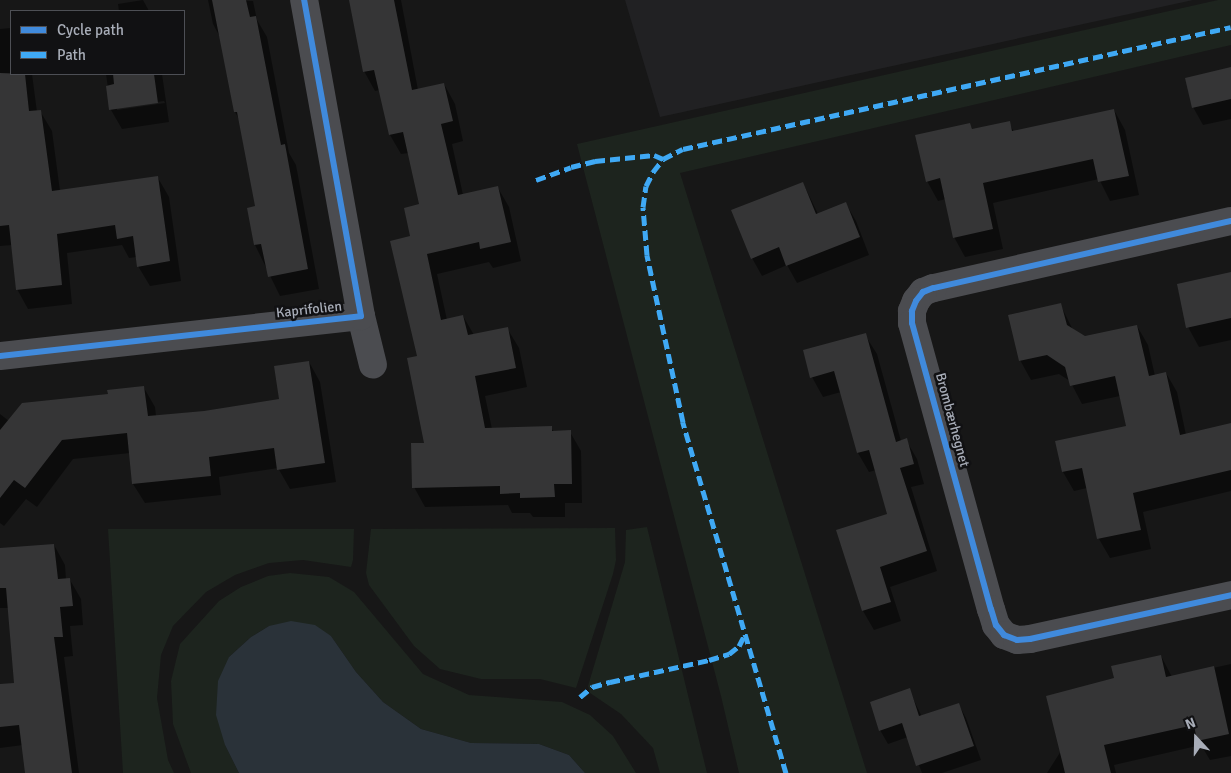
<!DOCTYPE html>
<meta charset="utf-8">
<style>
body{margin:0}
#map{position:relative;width:1231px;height:773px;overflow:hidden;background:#171717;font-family:Signika,sans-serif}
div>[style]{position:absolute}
.built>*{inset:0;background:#212123}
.green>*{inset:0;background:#1d241e}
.water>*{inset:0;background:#2a3239}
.shadow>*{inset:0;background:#0007}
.building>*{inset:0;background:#353536}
.street>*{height:28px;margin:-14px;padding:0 14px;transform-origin:14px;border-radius:14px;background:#4b4c50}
.quiet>*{height:5px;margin-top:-2.5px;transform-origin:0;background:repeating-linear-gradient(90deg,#3fa9f5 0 10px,transparent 0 15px)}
.cycleway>*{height:6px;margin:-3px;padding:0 3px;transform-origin:3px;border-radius:3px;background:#408adc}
span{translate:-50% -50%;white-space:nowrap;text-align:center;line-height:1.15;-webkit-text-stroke:5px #111113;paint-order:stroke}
.street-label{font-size:14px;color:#a8adb8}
.legend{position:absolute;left:10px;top:10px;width:175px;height:65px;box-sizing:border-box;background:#111113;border:1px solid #4d4f55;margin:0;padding:6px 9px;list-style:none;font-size:15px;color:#a8adb8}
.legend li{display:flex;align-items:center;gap:10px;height:25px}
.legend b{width:25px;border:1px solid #4d4f55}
.north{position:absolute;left:1171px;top:713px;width:50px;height:50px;-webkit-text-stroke:4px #111113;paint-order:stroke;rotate:339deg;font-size:14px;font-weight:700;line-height:20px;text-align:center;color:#a8adb8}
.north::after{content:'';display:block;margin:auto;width:18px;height:22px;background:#a8adb8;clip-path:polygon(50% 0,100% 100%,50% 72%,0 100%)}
</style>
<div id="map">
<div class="built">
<i style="clip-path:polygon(625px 0,1193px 0,660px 117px)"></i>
</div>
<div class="green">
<i style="clip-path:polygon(1218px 0,1231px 0,1231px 45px,680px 173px,867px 773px,739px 773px,721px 696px,577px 144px)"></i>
<i style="clip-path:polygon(647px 527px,707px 773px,660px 773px,653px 748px,621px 714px,590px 693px,588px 686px,625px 562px,626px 530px)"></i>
<i style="clip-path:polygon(615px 528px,616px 560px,613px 574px,576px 688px,540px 679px,481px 679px,440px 669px,414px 646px,369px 585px,366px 573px,371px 529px)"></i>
<i style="clip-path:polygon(108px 529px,354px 529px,353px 560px,351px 567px,303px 560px,269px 563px,235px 575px,206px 592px,173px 626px,161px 655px,157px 698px,168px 760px,174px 773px,123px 773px)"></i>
<i style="clip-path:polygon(290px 573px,329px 577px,354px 592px,423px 674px,469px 695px,562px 702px,590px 715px,613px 736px,636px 773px,585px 773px,569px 755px,539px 744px,471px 743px,421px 729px,383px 702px,356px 672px,331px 636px,269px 626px,251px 637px,229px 657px,225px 745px,239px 773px,191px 773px,173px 724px,171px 681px,180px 644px,219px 601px,241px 587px,268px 576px)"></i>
</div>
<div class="water">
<i style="clip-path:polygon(291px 621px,315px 625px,331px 636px,356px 672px,383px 702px,421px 729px,471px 743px,539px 744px,569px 755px,585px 773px,239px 773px,225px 745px,216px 715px,218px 681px,229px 657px,251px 637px,269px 626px)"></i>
</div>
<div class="shadow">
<i style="clip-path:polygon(143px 0,149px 11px,119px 11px,118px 4px)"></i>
<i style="clip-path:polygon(208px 0,253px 1px,257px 20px,267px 37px,289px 153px,296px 165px,319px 289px,280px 296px,255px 245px,256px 207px,240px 121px,235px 112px,220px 37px,213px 24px)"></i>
<i style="clip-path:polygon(350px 0,401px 0,418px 90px,444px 84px,455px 104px,463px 141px,452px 144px,463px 195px,498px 188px,509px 207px,521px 261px,493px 268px,489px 262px,437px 274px,447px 320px,463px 316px,474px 335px,507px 328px,519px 348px,527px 387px,485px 396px,492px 429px,551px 428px,554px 432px,570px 432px,581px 451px,582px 503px,565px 503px,565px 517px,533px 517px,530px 513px,512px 513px,508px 505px,425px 507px,414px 487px,426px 444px,418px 357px,420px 205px,409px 153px,401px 154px,390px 135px,380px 90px,375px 91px,364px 71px)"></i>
<i style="clip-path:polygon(11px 28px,11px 74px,32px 74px,37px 112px,40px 111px,52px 131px,60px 191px,158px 178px,169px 197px,181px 281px,150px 286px,138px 266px,137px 257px,129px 258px,122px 245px,67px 253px,72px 304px,28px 309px,17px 289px,12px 245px,0 246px,0 29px)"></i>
<i style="clip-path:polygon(1231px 68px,1231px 119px,1203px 125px,1193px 107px)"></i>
<i style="clip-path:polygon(evenodd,106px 74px,162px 74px,169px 122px,122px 129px,111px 110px,106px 74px,164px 101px,165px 103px,117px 110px,117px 108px,164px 101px)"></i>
<i style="clip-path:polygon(1114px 110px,1125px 130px,1139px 195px,1110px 201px,1099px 179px,993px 203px,1003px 249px,965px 257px,954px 237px,946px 199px,938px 201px,927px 181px,970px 125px,973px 130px,1009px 123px,1014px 132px)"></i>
<i style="clip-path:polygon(803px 183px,818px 214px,846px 204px,856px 221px,869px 255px,797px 283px,787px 265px,762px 276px,752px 258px)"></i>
<i style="clip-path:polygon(1231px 273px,1231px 340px,1199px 347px,1188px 327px)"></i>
<i style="clip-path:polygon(1060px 304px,1073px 330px,1085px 337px,1137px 326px,1148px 345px,1155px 376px,1166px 373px,1177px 392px,1186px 435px,1231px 425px,1231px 491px,1143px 512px,1151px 549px,1110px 558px,1099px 539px,1087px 488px,1074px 491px,1063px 472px,1057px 442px,1127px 427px,1120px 396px,1082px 404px,1070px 381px,1059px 374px,1031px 380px,1020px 360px)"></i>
<i style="clip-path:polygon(865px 335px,877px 354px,901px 441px,906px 440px,917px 459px,924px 484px,911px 487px,937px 571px,890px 587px,901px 621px,874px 630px,863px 611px,888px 515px,876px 470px,869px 472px,858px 453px,841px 392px,823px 397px,812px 377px)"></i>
<i style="clip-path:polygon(309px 362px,320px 382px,336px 482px,290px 489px,278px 468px,219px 477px,221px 495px,145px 503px,133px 484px,130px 453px,73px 459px,37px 507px,26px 499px,4px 526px,0 523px,0 414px,9px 421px,144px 388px,155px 407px,156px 416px,204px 412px,281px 400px)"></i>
<i style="clip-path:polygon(54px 545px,65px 565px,66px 580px,70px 580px,81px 599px,83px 625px,70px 626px,73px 656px,64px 657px,79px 773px,26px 773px,23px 745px,0 748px,0 686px,15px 684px,9px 608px,0 608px,0 550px)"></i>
<i style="clip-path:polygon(1161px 656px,1172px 677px,1231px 664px,1231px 756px,1210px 760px,1201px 745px,1114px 765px,1116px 773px,1047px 773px,1061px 751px,1115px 679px)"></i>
<i style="clip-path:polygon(909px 690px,922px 717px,959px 705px,966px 718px,981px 760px,942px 773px,922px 773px,908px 737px,888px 744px,880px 730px)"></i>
</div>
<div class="building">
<i style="clip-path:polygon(212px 0,246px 0,250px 17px,256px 16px,281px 145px,285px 144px,308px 269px,268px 277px,261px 244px,254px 245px,247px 208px,255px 206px,237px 112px,234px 112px)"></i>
<i style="clip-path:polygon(349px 0,394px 0,412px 90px,444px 83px,453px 121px,441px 124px,458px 195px,498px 186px,511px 242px,480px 249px,479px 242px,427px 254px,441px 320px,463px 315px,468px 335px,508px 327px,516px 368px,475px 376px,485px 428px,552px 426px,552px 431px,571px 430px,572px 484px,554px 484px,555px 497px,520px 498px,520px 493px,500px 494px,500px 486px,412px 488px,411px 443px,424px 443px,407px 358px,417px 356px,390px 241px,410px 236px,404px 208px,419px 204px,403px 132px,389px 135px,374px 70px,363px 72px)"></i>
<i style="clip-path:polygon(1231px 67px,1231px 99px,1192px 108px,1185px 78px)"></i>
<i style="clip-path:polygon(0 73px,25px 74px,29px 111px,41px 110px,52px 191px,158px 176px,170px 261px,137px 267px,133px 236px,117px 239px,115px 225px,57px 234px,62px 285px,16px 290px,9px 225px,0 226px)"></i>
<i style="clip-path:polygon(113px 74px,154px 74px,158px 103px,109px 110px,106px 86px,114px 84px)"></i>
<i style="clip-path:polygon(1114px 109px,1129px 176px,1098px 182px,1093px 159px,983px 183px,993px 229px,953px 238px,940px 178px,926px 182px,915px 135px,970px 123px,972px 129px,1010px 121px,1012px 131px)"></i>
<i style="clip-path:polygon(803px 182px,816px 214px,846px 202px,860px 237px,786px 266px,779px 247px,751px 259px,731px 210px)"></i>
<i style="clip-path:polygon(1231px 272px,1231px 318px,1186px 328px,1177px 284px)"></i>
<i style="clip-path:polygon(1061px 303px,1067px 325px,1085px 336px,1137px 325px,1149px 376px,1166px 372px,1180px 435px,1231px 423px,1231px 470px,1133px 493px,1141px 530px,1097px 539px,1082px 468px,1062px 472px,1055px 441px,1126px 426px,1115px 376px,1070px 386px,1065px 367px,1047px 355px,1019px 361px,1008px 315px)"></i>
<i style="clip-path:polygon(866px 333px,896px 442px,907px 438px,914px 464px,900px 468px,927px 551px,880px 567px,891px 602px,862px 611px,836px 530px,887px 514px,869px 450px,857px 453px,834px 371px,810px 378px,803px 350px)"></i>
<i style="clip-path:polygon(309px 361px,325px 463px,277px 470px,274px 448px,209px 457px,211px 476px,132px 484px,127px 433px,62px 440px,25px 488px,14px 480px,0 498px,0 430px,22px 403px,108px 394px,107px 390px,144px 386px,148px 416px,204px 411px,279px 399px,274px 366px)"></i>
<i style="clip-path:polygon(54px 544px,58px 579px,70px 578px,73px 606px,60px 607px,63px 637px,54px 637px,72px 773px,25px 773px,19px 725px,0 727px,0 684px,14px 683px,6px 588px,0 588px,0 548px)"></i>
<i style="clip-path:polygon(1161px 655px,1166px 677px,1214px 666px,1229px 734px,1197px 741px,1194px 725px,1104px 745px,1111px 773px,1065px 773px,1046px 696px,1114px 678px,1111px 666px)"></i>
<i style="clip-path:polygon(910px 688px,919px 716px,959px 703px,974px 746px,916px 766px,902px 723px,879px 731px,870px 702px)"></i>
</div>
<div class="street">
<i style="left:1231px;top:221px;width:305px;rotate:167.3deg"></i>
<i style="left:933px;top:288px;width:11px;rotate:158deg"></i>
<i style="left:923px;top:292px;width:11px;rotate:128deg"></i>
<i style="left:916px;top:301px;width:11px;rotate:112deg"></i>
<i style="left:912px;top:311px;width:12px;rotate:90deg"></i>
<i style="left:912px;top:323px;width:297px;rotate:74.6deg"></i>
<i style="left:991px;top:609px;width:17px;rotate:73deg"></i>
<i style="left:996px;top:625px;width:13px;rotate:51deg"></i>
<i style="left:1004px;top:635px;width:14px;rotate:21deg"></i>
<i style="left:1017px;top:640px;width:13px;rotate:-4deg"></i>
<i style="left:1030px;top:639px;width:206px;rotate:-12.3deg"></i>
<i style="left:361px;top:316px;width:50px;rotate:76.2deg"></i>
<i style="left:0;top:356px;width:363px;rotate:-6.3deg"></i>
<i style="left:361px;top:316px;width:321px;rotate:-100.2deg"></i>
</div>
<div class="quiet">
<i style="left:536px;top:180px;width:37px;rotate:-20deg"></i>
<i style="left:571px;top:167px;width:25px;rotate:-14deg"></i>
<i style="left:595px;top:161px;width:59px;rotate:-5.8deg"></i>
<i style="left:654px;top:155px;width:10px;rotate:24deg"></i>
<i style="left:580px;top:697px;width:16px;rotate:-40deg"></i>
<i style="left:592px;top:687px;width:19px;rotate:-16deg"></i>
<i style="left:610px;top:682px;width:101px;rotate:-12.5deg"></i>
<i style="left:709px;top:660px;width:21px;rotate:-17deg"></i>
<i style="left:729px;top:654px;width:13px;rotate:-39deg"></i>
<i style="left:739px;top:646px;width:13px;rotate:-63deg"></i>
<i style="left:786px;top:773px;width:366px;rotate:-106.4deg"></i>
<i style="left:683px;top:422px;width:171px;rotate:-102.2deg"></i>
<i style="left:647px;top:255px;width:48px;rotate:-94.8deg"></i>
<i style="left:643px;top:207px;width:21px;rotate:-82deg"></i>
<i style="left:646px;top:186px;width:16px;rotate:-63deg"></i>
<i style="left:653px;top:172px;width:16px;rotate:-52deg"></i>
<i style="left:663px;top:159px;width:22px;rotate:-27deg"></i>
<i style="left:683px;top:149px;width:561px;rotate:-12.55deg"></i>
</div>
<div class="cycleway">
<i style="left:1231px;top:221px;width:305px;rotate:167.3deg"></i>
<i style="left:933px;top:288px;width:11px;rotate:158deg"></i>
<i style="left:923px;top:292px;width:11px;rotate:128deg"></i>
<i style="left:916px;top:301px;width:11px;rotate:112deg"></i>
<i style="left:912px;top:311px;width:12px;rotate:90deg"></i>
<i style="left:912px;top:323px;width:297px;rotate:74.6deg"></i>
<i style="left:991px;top:609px;width:17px;rotate:73deg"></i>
<i style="left:996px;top:625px;width:13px;rotate:51deg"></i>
<i style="left:1004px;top:635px;width:14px;rotate:21deg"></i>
<i style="left:1017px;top:640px;width:13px;rotate:-4deg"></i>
<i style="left:1030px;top:639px;width:206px;rotate:-12.3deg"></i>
<i style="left:0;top:356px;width:363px;rotate:-6.3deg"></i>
<i style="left:361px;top:316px;width:321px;rotate:-100.2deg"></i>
</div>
<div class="street-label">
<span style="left:309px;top:310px;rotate:-6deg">Kaprifolien</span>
<span style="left:952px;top:420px;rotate:75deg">Brombærhegnet</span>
</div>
<ul class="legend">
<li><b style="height:6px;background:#408adc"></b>Cycle path</li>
<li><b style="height:6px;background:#3fa9f5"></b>Path</li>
</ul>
<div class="north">N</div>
</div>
